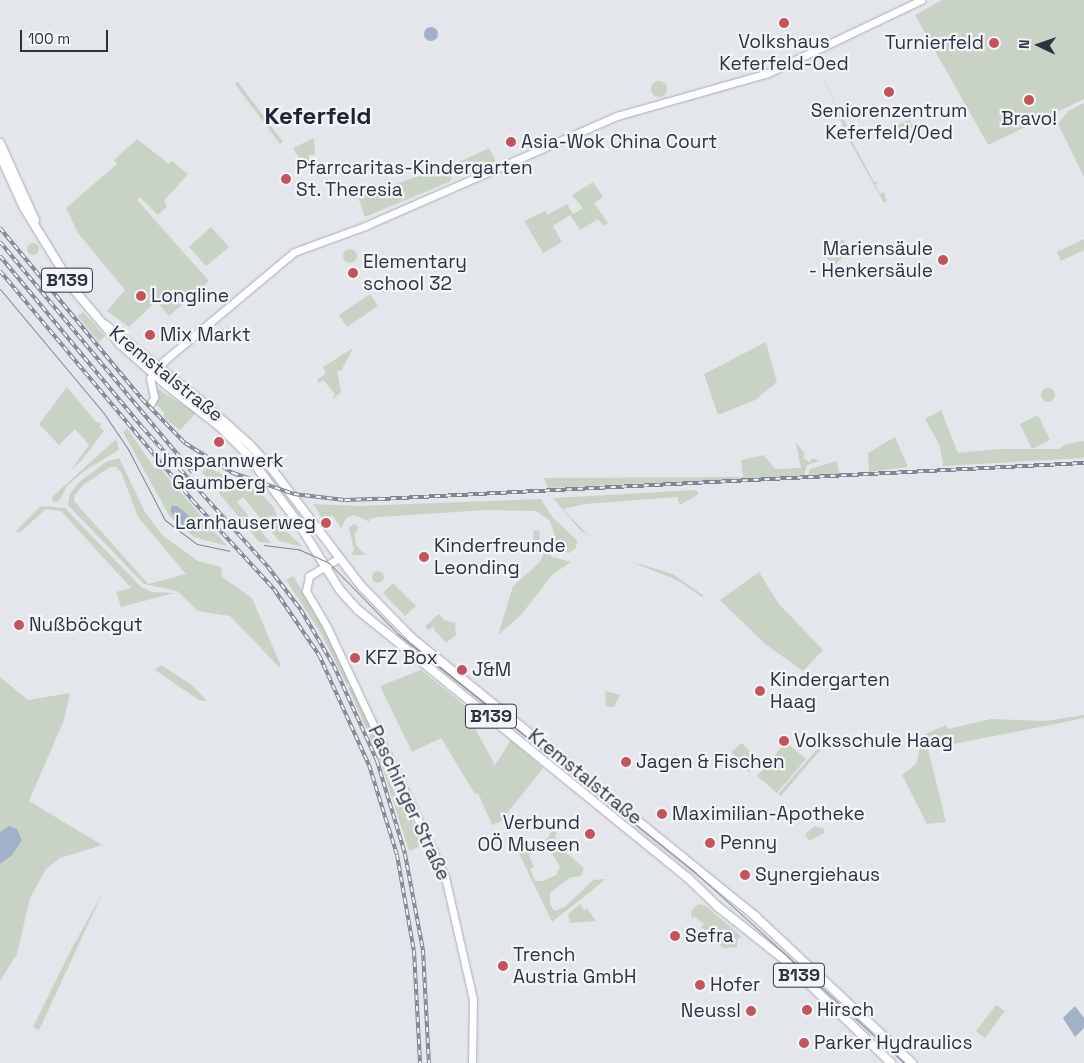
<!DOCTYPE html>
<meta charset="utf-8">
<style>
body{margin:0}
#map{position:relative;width:1084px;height:1063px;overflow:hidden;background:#e3e6ea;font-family:"Space Grotesk",sans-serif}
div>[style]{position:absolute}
.green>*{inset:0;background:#c8d3c5}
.round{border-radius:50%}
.water>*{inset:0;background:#a2b1c7}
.roads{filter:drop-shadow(0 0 1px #a8adb4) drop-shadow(0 0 1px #a8adb4)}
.secondary>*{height:7px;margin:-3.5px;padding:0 3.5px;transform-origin:3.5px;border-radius:3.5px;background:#fff}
.primary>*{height:8px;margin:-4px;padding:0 4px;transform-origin:4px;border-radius:4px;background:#fff}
.tram>*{height:1px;margin:-0.5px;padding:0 0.5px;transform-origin:0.5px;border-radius:0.5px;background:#7e8593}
.rail>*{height:4px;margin-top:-2px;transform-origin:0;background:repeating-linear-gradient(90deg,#f3f5f8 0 5.5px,#7e8593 0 11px);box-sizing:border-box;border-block:1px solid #7e8593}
.dots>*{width:14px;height:14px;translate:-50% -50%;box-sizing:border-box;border:2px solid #f3f5f8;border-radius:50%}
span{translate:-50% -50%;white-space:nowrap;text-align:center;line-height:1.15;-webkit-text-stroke:4.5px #f3f5f8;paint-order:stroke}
.shield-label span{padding:1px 4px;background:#f3f5f8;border:1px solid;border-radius:4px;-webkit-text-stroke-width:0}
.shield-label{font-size:18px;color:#2c3341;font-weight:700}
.poi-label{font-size:19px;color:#2c3341}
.right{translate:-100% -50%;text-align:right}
.left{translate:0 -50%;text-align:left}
.street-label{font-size:19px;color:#2c3341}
.district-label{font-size:24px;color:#1e2432;font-weight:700}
.north{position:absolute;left:1014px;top:20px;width:50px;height:50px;-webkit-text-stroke:4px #f3f5f8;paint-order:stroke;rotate:273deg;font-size:14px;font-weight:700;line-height:20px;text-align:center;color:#2c3341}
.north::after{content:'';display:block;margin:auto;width:18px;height:22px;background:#2c3341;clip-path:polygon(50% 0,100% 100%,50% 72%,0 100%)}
.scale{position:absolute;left:20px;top:30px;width:88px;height:22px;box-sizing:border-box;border:2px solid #2c3341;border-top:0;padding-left:6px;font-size:15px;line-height:18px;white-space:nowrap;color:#2c3341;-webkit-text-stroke:4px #f3f5f8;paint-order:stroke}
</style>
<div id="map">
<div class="green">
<i style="clip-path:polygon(942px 0,1084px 0,1084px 99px,988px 145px,915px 15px)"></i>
<i style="clip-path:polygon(818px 64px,838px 111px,853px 135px,848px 138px)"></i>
<i class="round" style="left:651px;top:81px;width:16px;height:16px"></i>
<i style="clip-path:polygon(238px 82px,283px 142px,280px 144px,235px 84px)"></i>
<i style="clip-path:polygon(1084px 103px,1084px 177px,1058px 124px,1068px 111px)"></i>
<i style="clip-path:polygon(910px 120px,913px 127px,893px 135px,890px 128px)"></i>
<i style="clip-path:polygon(854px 137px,853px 143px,874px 182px,879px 182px,875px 184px,880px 194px,884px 192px,887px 201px,884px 203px,849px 140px)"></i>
<i style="clip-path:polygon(314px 138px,315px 155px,309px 155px,309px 166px,305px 168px,293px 148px)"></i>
<i style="clip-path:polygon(137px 139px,169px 164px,172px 161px,188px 174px,164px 201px,167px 206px,158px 215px,140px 197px,137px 200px,209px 281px,169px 316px,156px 301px,129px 327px,107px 311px,125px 290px,78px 233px,66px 208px,117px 164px,114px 160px)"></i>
<i style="clip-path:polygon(489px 148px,496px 162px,458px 177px,453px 165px)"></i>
<i style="clip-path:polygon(442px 168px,447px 169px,452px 178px,449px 182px,365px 217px,358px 197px)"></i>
<i style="clip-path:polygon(593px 182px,603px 197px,594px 203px,608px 223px,603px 226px,598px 219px,580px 230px,570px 215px,553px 226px,562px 242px,543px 253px,524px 221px,545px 211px,547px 215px,567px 204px,573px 214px,583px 208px,572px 195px)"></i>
<i style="clip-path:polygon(211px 227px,229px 247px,206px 266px,189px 247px)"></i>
<i style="clip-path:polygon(843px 239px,848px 252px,834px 266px,825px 256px)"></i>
<i style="clip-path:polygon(1084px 239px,1084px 250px,1061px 261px,1057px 252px)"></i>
<i class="round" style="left:27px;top:243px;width:12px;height:12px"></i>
<i class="round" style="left:343px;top:249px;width:14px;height:14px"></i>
<i class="round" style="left:379.5px;top:281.5px;width:11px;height:11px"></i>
<i style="clip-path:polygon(370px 294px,378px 306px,347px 327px,339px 315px)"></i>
<i style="clip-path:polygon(83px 312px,105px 336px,99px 342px,78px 316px)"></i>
<i style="clip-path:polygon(766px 342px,777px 382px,755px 400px,718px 415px,704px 374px)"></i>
<i style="clip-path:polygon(353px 348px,341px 371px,337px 370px,341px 392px,332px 400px,335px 394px,323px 380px,319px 383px,317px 380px,326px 373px,323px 367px)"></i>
<i style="clip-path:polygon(67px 387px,96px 422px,102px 423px,99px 427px,104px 431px,82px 460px,70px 471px,89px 445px,75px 429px,59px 445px,39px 424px)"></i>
<i style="clip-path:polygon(156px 388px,196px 413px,180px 430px,164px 418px,164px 412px,157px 405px,153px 405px,157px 399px)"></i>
<i class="round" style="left:1041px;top:388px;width:14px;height:14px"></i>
<i style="clip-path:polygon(941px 410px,958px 453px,999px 449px,1059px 449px,1066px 444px,1084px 441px,1084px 458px,943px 466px,940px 446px,925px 419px)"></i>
<i style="clip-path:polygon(1038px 415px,1050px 440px,1032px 449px,1020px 424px)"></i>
<i style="clip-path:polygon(127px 428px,155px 469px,158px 466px,227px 546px,194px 537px,170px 517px,123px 432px)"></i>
<i style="clip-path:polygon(895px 437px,908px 467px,869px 472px,868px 453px)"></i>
<i style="clip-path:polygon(116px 439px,119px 450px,84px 471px,67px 486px,59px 501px,53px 502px,52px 497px)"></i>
<i style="clip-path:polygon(796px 443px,805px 454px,803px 458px,810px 462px,812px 458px,819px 461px,807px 465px,804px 476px,548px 488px,544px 478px,743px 477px,741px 460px,764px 455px,775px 469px,801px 468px)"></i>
<i style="clip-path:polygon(evenodd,119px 458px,145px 512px,162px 535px,198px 561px,221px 567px,222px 577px,252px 598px,281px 666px,279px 667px,230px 616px,198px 611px,177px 591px,144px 584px,68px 505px,70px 494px,78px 483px,106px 462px,119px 458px,110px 467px,116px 467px,121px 472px,138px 517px,186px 574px,148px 584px,74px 501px,75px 495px,83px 485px,110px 467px)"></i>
<i style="clip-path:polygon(837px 461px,839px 474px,808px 475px,810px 469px)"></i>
<i style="clip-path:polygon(207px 467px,261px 493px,274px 508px,281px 526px,303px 547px,279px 541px,243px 497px,237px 502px,271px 543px,259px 542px,202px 472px)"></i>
<i style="clip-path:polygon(696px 490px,699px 494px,680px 505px,677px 497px,585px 504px,563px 509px,586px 533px,606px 545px,580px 530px,553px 498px)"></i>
<i style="clip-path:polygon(541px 499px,553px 518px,577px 540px,576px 548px,569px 553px,559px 549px,550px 521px,536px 511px,487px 510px,378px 517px,369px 519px,370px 522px,354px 515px,346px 518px,341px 528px,332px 515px,324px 521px,313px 504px,358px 506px)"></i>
<i style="clip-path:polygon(41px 506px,65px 508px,141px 587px,152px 592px,174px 593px,121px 607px,116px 592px,131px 588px,61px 511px,46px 509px,19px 533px,16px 531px)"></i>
<i style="clip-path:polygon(354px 524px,359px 527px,355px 534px,356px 545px,365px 555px,352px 555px,354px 549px,349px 528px)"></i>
<i style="clip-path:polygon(534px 530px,540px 531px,538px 552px,532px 552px)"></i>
<i style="clip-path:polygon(546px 547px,552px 557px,571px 562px,553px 574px,521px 615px,498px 635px,513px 586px,540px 562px)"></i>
<i style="clip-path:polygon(629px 561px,673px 574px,704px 596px,702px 597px,677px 580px)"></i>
<i class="round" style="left:372px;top:571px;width:12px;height:12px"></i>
<i style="clip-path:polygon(759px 572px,778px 603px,823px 650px,803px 671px,765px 644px,720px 600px)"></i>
<i style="clip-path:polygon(293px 576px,326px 630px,350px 682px,347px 685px,320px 632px,286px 580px)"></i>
<i style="clip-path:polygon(393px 583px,416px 606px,405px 616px,383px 593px)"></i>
<i style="clip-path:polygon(439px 614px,444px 620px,455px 623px,456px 635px,446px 643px,433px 629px,435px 626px,428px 630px,425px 626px)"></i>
<i style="clip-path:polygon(161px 665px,192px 685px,207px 701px,199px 700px,155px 670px)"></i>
<i style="clip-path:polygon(421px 670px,477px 715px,472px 723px,495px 765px,511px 740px,543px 768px,501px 821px,492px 825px,478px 793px,475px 794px,441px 738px,412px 752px,380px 686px)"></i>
<i style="clip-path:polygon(0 677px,28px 700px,70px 693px,64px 720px,29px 801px,102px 845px,60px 858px,46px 869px,30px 898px,17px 954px,0 981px)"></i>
<i style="clip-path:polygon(348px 687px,352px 687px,392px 774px,396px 792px,425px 844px,409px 851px,381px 763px)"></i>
<i style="clip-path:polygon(605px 691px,620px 695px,614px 707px,606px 706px)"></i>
<i style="clip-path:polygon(1084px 715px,1084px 718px,1065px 722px,928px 749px,946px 822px,927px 824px,902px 775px,917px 763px,921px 736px,946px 725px,948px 729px,991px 719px,1046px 721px)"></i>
<i style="clip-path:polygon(826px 739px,828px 741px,781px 796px,778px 794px)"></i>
<i style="clip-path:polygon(786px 742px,806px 759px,777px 793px,757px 776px)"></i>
<i style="clip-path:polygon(742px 743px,760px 762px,749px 772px,731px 752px)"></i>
<i style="clip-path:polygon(557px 823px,555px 843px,584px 868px,581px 876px,569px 878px,550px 893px,550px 904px,554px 911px,565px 907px,593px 880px,606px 879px,552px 922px,514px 843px,532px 853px,529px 855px,534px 867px,530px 869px,535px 881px,543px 881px,556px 875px,560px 867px,545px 842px)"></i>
<i style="clip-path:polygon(815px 826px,824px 829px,825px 833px,809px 841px,805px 834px)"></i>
<i style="clip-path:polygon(104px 890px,39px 1030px,33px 1027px,71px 950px)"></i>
<i style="clip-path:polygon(580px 904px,584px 910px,587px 908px,596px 921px,570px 923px,568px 914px)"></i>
<i style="clip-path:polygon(698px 904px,706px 906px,741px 936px,737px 940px,737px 947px,723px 948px,701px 927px,704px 924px,694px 916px,692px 919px,691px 911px)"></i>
<i style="clip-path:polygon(996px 1005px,1005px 1011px,985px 1038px,976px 1031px)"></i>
</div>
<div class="water">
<i class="round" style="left:424px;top:27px;width:14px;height:14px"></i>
<i style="clip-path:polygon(171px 506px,177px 506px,199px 524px,201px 529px,192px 532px,182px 525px,171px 512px)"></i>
<i style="clip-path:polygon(9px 826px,17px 829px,22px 840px,12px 855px,0 864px,0 832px)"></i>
<i style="clip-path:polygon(1075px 1006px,1084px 1018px,1084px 1028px,1075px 1037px,1063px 1018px)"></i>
</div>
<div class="roads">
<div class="secondary">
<i style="left:151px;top:403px;width:7px;rotate:-63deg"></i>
<i style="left:154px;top:397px;width:19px;rotate:-102deg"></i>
<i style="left:150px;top:378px;width:23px;rotate:-50deg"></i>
<i style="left:165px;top:360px;width:168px;rotate:-39.9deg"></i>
<i style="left:294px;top:252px;width:76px;rotate:-20.1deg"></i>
<i style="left:365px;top:226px;width:275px;rotate:-23.6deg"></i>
<i style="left:617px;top:116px;width:157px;rotate:-15.9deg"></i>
<i style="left:768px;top:73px;width:170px;rotate:-25.5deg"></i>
<i style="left:339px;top:558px;width:35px;rotate:149deg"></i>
<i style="left:309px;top:576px;width:15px;rotate:101deg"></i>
<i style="left:306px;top:591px;width:42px;rotate:59.7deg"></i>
<i style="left:327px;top:627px;width:276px;rotate:64.7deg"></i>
<i style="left:445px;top:877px;width:125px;rotate:77.1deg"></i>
<i style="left:473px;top:999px;width:64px;rotate:90.9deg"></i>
</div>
<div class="primary">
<i style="left:0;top:143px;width:85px;rotate:65.6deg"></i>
<i style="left:0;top:155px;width:58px;rotate:65.6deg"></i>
<i style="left:24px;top:208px;width:97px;rotate:58.4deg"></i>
<i style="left:75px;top:291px;width:70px;rotate:49.7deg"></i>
<i style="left:120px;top:344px;width:60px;rotate:41.6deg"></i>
<i style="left:165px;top:384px;width:68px;rotate:37.9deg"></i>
<i style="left:219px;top:426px;width:40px;rotate:45deg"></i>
<i style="left:247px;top:454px;width:84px;rotate:53.3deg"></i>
<i style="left:297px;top:521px;width:81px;rotate:58.1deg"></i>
<i style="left:340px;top:590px;width:27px;rotate:48deg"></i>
<i style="left:358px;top:610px;width:424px;rotate:39.1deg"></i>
<i style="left:687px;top:877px;width:42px;rotate:44deg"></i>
<i style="left:717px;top:906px;width:82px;rotate:38.6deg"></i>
<i style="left:781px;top:957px;width:153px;rotate:43.9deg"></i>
<i style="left:104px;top:324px;width:124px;rotate:38.4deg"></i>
<i style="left:201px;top:401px;width:64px;rotate:41.9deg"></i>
<i style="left:249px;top:444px;width:34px;rotate:47deg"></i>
<i style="left:272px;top:469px;width:148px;rotate:52.7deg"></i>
<i style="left:362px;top:587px;width:73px;rotate:45.6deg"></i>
<i style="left:413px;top:639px;width:442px;rotate:39deg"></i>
<i style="left:756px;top:917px;width:214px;rotate:43.1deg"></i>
</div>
</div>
<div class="tram">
<i style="left:0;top:289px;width:160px;rotate:50.1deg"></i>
<i style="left:103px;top:412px;width:45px;rotate:56deg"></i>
<i style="left:128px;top:449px;width:80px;rotate:62.5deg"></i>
<i style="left:165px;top:520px;width:40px;rotate:37deg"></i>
<i style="left:197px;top:544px;width:33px;rotate:12deg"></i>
<i style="left:264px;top:545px;width:34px;rotate:7deg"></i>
<i style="left:298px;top:549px;width:34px;rotate:24deg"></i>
<i style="left:329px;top:563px;width:99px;rotate:45.8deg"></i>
<i style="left:398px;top:634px;width:381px;rotate:38.7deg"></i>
<i style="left:695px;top:872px;width:283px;rotate:42.4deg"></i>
</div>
<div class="rail">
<i style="left:0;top:228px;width:222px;rotate:50.3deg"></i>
<i style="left:142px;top:399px;width:62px;rotate:45.7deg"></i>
<i style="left:185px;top:443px;width:57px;rotate:32deg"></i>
<i style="left:233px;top:473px;width:65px;rotate:19deg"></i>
<i style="left:294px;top:494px;width:51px;rotate:6.7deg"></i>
<i style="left:345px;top:500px;width:35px;rotate:-2deg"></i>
<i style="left:380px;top:499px;width:705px;rotate:-2.93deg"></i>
<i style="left:0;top:242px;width:300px;rotate:50.1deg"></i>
<i style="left:0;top:256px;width:224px;rotate:50.3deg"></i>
<i style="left:143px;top:428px;width:187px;rotate:48deg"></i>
<i style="left:268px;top:567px;width:54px;rotate:52.5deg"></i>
<i style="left:301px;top:610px;width:65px;rotate:59.5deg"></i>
<i style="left:334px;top:666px;width:104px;rotate:65.6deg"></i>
<i style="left:377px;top:761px;width:97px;rotate:73.2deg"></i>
<i style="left:405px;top:854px;width:98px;rotate:79.4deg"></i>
<i style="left:423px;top:950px;width:113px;rotate:87deg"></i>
<i style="left:0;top:271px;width:300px;rotate:50deg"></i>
<i style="left:193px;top:501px;width:120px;rotate:47.4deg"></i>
<i style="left:274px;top:589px;width:80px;rotate:55.7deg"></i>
<i style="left:319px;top:655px;width:121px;rotate:65.6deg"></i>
<i style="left:369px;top:765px;width:94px;rotate:72.7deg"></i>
<i style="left:397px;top:855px;width:97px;rotate:80deg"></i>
<i style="left:414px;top:951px;width:112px;rotate:86.9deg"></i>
</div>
<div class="dots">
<i style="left:784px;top:23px;background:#c4535e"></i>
<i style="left:994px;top:43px;background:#c4535e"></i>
<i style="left:889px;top:92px;background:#c4535e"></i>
<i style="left:1029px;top:100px;background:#c4535e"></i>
<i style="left:511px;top:142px;background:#c4535e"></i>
<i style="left:286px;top:179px;background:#c4535e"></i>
<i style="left:943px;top:260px;background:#c4535e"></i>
<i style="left:353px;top:273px;background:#c4535e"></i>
<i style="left:141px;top:296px;background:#c4535e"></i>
<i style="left:150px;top:335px;background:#c4535e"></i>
<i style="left:219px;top:442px;background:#c4535e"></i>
<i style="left:326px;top:523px;background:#c4535e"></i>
<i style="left:424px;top:557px;background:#c4535e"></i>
<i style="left:19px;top:625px;background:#c4535e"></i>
<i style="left:355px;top:658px;background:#c4535e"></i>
<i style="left:462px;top:670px;background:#c4535e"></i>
<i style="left:760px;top:691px;background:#c4535e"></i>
<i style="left:784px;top:741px;background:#c4535e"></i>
<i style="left:626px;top:762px;background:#c4535e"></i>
<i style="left:662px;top:814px;background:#c4535e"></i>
<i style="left:590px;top:834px;background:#c4535e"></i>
<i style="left:710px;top:843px;background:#c4535e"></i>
<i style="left:745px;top:875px;background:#c4535e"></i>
<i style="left:675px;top:936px;background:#c4535e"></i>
<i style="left:503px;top:966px;background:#c4535e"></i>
<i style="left:700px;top:985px;background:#c4535e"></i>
<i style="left:807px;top:1010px;background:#c4535e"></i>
<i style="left:751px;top:1011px;background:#c4535e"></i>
<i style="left:804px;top:1043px;background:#c4535e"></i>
</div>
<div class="shield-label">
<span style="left:67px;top:280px">B139</span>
<span style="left:491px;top:716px">B139</span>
<span style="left:799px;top:975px">B139</span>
</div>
<div class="poi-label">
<span style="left:784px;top:53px">Volkshaus<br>Keferfeld-Oed</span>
<span class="right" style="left:984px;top:43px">Turnierfeld</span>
<span style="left:889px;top:122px">Seniorenzentrum<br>Keferfeld/Oed</span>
<span style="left:1029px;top:119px">Bravo!</span>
<span class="left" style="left:521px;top:142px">Asia-Wok China Court</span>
<span class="left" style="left:296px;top:179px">Pfarrcaritas-Kindergarten<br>St. Theresia</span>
<span class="right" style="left:933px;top:260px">Mariensäule<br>- Henkersäule</span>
<span class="left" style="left:363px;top:273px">Elementary<br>school 32</span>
<span class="left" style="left:151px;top:296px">Longline</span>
<span class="left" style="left:160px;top:335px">Mix Markt</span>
<span style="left:219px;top:472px">Umspannwerk<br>Gaumberg</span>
<span class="right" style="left:316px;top:523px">Larnhauserweg</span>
<span class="left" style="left:434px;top:557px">Kinderfreunde<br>Leonding</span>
<span class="left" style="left:29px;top:625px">Nußböckgut</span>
<span class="left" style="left:365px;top:658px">KFZ Box</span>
<span class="left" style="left:472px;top:670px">J&amp;M</span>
<span class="left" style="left:770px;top:691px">Kindergarten<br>Haag</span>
<span class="left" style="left:794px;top:741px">Volksschule Haag</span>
<span class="left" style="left:636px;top:762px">Jagen &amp; Fischen</span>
<span class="left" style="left:672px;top:814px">Maximilian-Apotheke</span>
<span class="right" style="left:580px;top:834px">Verbund<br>OÖ Museen</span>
<span class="left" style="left:720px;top:843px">Penny</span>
<span class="left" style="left:755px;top:875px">Synergiehaus</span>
<span class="left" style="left:685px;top:936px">Sefra</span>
<span class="left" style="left:513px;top:966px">Trench<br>Austria GmbH</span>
<span class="left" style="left:710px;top:985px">Hofer</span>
<span class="left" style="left:817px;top:1010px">Hirsch</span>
<span class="right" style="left:741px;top:1011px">Neussl</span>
<span class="left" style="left:814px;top:1043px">Parker Hydraulics</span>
</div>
<div class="street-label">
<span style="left:166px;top:374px;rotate:39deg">Kremstalstraße</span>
<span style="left:585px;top:777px;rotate:39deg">Kremstalstraße</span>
<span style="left:409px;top:803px;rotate:65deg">Paschinger Straße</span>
</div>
<div class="district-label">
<span style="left:318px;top:116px">Keferfeld</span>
</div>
<div class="north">N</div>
<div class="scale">100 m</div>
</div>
